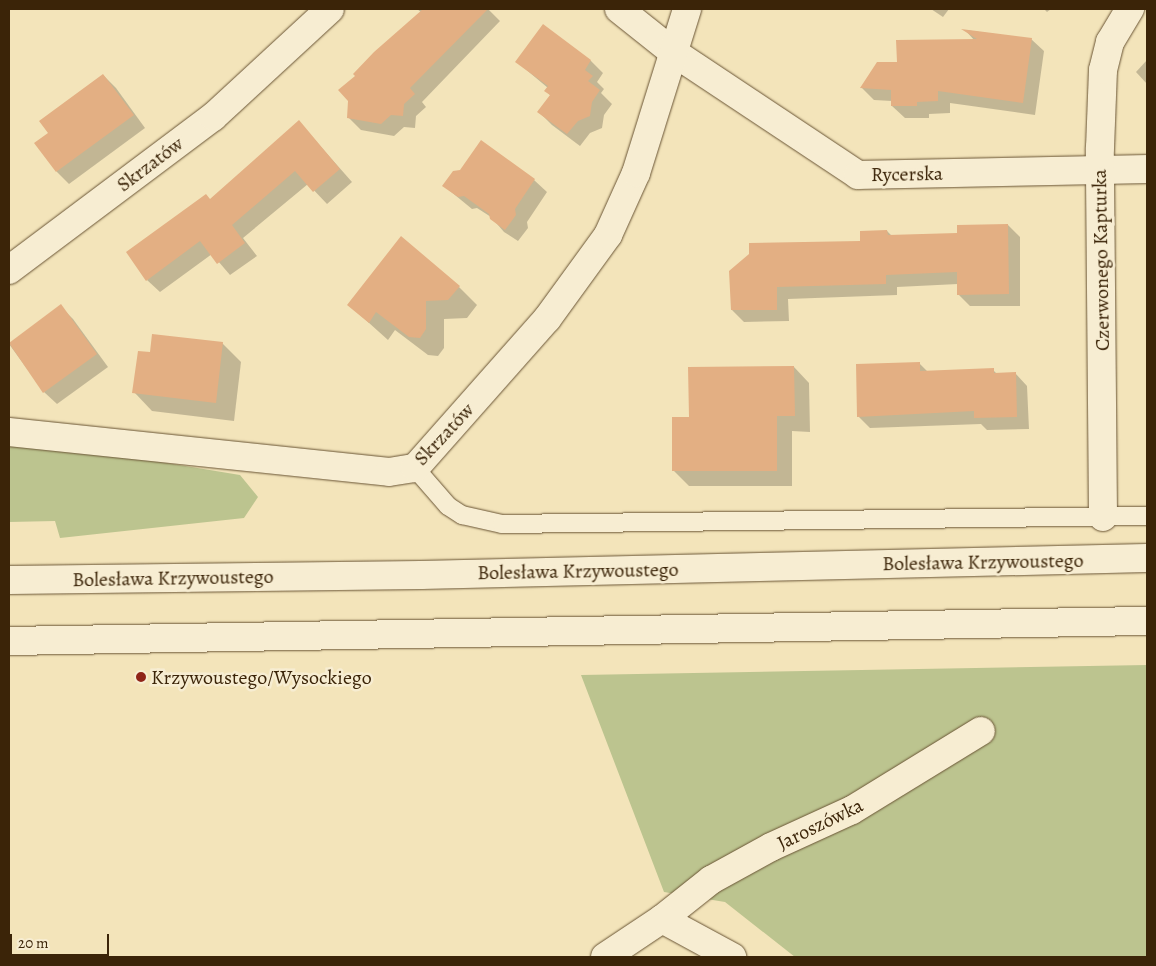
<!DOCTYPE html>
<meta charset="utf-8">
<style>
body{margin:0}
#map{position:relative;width:1156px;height:966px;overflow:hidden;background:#f3e4ba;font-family:Alegreya,serif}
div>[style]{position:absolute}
.green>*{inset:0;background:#bcc48f}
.shadow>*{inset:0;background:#0003}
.building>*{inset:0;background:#e3af83}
.roads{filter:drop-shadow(0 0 1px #695434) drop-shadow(0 0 1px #695434)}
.service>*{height:18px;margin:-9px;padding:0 9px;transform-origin:9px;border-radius:9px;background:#f7edd2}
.minor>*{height:28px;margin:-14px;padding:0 14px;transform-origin:14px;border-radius:14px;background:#f7edd2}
.secondary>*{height:28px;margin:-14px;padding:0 14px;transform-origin:14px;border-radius:14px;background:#f7edd2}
.dots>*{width:14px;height:14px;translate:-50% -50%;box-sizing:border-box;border:2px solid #f7edd2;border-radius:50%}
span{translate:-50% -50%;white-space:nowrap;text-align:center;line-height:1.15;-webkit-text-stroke:5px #f7edd2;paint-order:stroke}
.street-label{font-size:20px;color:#3b2408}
.poi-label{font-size:20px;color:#3b2408}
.left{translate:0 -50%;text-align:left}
.frame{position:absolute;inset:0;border:10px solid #3b2408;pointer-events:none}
.scale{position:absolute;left:10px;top:934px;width:99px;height:22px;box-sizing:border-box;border:2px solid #3b2408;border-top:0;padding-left:6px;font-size:15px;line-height:18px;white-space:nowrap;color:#3b2408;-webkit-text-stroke:4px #f7edd2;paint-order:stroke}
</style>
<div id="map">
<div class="green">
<i style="clip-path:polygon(9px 437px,240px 475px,258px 497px,244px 518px,60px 538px,55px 521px,9px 522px)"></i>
<i style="clip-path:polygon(1147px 665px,1147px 957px,795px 957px,725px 902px,664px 892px,581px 675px)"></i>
</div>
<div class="shadow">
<i style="clip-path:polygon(417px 9px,488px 9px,500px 21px,422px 102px,426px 107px,416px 116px,415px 128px,404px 127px,394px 136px,361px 130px,348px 117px,356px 76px,421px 12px)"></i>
<i style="clip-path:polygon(931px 9px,949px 9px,943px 17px)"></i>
<i style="clip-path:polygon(1044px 9px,1051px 9px,1047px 12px)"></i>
<i style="clip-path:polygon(543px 26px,591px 61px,603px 73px,597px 82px,604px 89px,601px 93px,612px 104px,604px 115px,602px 128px,590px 133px,580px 146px,552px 125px,539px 112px,551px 96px,546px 91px,548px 88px,517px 62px)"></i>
<i style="clip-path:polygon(965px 30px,1031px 39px,1044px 51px,1035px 115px,950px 103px,950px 113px,929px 114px,929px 118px,905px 118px,892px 106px,892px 101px,874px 100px,862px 88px,878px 64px,905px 63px,975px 41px)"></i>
<i style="clip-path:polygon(1147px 60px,1147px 84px,1136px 72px)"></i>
<i style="clip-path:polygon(103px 75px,116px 88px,145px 128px,69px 184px,57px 172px,50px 133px)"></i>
<i style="clip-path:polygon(299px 122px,352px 182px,327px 204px,308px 184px,243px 238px,257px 256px,230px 275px,212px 254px,160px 292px,147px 280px,210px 200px)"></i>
<i style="clip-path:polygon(534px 180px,547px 192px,527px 222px,528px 228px,518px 241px,504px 232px,491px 217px,477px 208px,472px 209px,444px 186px)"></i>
<i style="clip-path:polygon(1008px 225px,1020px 237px,1020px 306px,970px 306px,958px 294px,958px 284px,897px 287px,897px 295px,788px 299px,789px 321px,744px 322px,732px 310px,887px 231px,892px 236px,958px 234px)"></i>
<i style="clip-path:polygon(459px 287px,477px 305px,467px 318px,444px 319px,444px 348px,438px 356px,428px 355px,395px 330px,388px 340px,349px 305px)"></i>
<i style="clip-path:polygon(60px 306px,73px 319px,108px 367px,57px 404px,44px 392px,9px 344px)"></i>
<i style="clip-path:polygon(222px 343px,241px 362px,234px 421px,152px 411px,134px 392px,152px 354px)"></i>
<i style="clip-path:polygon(919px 363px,928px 372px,993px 370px,997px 374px,1015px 373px,1027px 386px,1029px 429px,987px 430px,981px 424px,870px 428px,858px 416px)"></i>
<i style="clip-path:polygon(794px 367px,809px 383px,810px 432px,792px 431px,792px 486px,689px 486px,673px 470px,690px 418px)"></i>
</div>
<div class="building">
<i style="clip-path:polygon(423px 9px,488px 9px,410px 88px,415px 94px,404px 104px,403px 116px,391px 115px,381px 124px,347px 118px,348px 101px,338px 90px,355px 76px,353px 74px,374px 52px)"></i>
<i style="clip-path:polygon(543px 24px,591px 60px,585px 70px,593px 76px,588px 81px,600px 90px,592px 102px,590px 116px,578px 121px,567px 134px,537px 112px,550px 95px,544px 91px,548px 86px,515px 62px)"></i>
<i style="clip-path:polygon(961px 29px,1032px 38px,1023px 103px,938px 91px,938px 101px,917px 102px,917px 106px,891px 106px,891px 90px,860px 88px,877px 62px,897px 62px,896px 40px,977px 39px)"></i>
<i style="clip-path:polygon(103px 74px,134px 115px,56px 172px,34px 143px,48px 133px,39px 121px)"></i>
<i style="clip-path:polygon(299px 120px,340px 169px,313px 192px,295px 171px,232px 225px,245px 243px,217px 264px,200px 241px,146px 281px,126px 252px,206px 194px,210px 199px)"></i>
<i style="clip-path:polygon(481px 140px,535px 179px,515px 209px,516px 215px,505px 230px,490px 219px,489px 214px,464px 196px,458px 197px,442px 186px,453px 171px,460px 170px)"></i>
<i style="clip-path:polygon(1008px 224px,1009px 294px,957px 295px,957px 272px,886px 275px,886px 284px,777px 287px,777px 310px,731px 310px,729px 271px,749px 254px,749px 243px,860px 241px,860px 231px,887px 230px,888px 235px,957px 233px,957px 225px)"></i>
<i style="clip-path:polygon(401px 236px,460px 286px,448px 300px,426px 301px,426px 329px,420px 338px,409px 337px,376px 312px,369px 323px,347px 305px)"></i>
<i style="clip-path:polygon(61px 304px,97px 354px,43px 393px,9px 343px)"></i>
<i style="clip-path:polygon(152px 334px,223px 342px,216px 403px,132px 393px,138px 351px,150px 352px)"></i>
<i style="clip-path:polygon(920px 362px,920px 371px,994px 368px,994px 373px,1016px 372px,1017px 417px,974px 418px,974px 411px,857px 417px,856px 364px)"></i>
<i style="clip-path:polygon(794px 366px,795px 416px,777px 416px,777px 471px,672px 471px,672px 417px,689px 417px,688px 367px)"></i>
</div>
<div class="roads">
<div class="service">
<i style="left:415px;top:468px;width:50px;rotate:49deg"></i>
<i style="left:448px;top:506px;width:17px;rotate:33deg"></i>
<i style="left:462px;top:515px;width:41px;rotate:12.7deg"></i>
<i style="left:502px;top:524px;width:645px;rotate:-0.71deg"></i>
</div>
<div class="minor">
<i style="left:619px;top:9px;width:69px;rotate:38.5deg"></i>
<i style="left:673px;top:52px;width:222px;rotate:33.6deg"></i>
<i style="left:858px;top:175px;width:289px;rotate:-1.2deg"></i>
<i style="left:9px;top:270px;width:255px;rotate:-36.9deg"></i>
<i style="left:213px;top:117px;width:159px;rotate:-42.7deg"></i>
<i style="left:9px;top:432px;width:382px;rotate:6deg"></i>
<i style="left:389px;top:472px;width:26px;rotate:-9deg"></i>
<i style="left:415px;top:468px;width:199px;rotate:-48.5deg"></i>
<i style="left:547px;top:319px;width:104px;rotate:-54deg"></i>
<i style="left:608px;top:235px;width:68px;rotate:-65.7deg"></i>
<i style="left:636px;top:173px;width:172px;rotate:-72.7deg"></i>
<i style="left:1103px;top:517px;width:369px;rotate:-90.5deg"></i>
<i style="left:1100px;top:148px;width:78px;rotate:-87.8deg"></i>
<i style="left:1103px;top:70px;width:29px;rotate:-76deg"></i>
<i style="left:1110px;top:42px;width:39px;rotate:-59deg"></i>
<i style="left:662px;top:919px;width:63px;rotate:-38.5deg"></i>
<i style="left:711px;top:880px;width:68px;rotate:-28.8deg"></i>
<i style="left:771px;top:847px;width:89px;rotate:-24.6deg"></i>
<i style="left:852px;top:810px;width:151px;rotate:-31.5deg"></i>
<i style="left:605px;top:957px;width:69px;rotate:-33.7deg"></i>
<i style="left:662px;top:919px;width:80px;rotate:28.5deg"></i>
</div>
<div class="secondary">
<i style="left:9px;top:580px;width:412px;rotate:-0.7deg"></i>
<i style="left:421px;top:575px;width:726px;rotate:-1.34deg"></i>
<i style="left:9px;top:641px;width:1138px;rotate:-1.01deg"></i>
</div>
</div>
<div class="dots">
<i style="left:141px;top:677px;background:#8f2418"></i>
</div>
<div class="street-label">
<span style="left:150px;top:164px;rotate:-37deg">Skrzatów</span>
<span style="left:907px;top:174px;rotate:-1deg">Rycerska</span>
<span style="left:1101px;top:260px;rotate:-91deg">Czerwonego Kapturka</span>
<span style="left:444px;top:434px;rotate:-47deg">Skrzatów</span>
<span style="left:983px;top:562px;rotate:-1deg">Bolesława Krzywoustego</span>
<span style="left:578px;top:571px;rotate:-1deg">Bolesława Krzywoustego</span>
<span style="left:173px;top:578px;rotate:-1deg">Bolesława Krzywoustego</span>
<span style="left:820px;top:824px;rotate:-26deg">Jaroszówka</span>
</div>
<div class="poi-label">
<span class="left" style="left:151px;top:677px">Krzywoustego/Wysockiego</span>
</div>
<div class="frame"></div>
<div class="scale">20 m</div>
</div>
